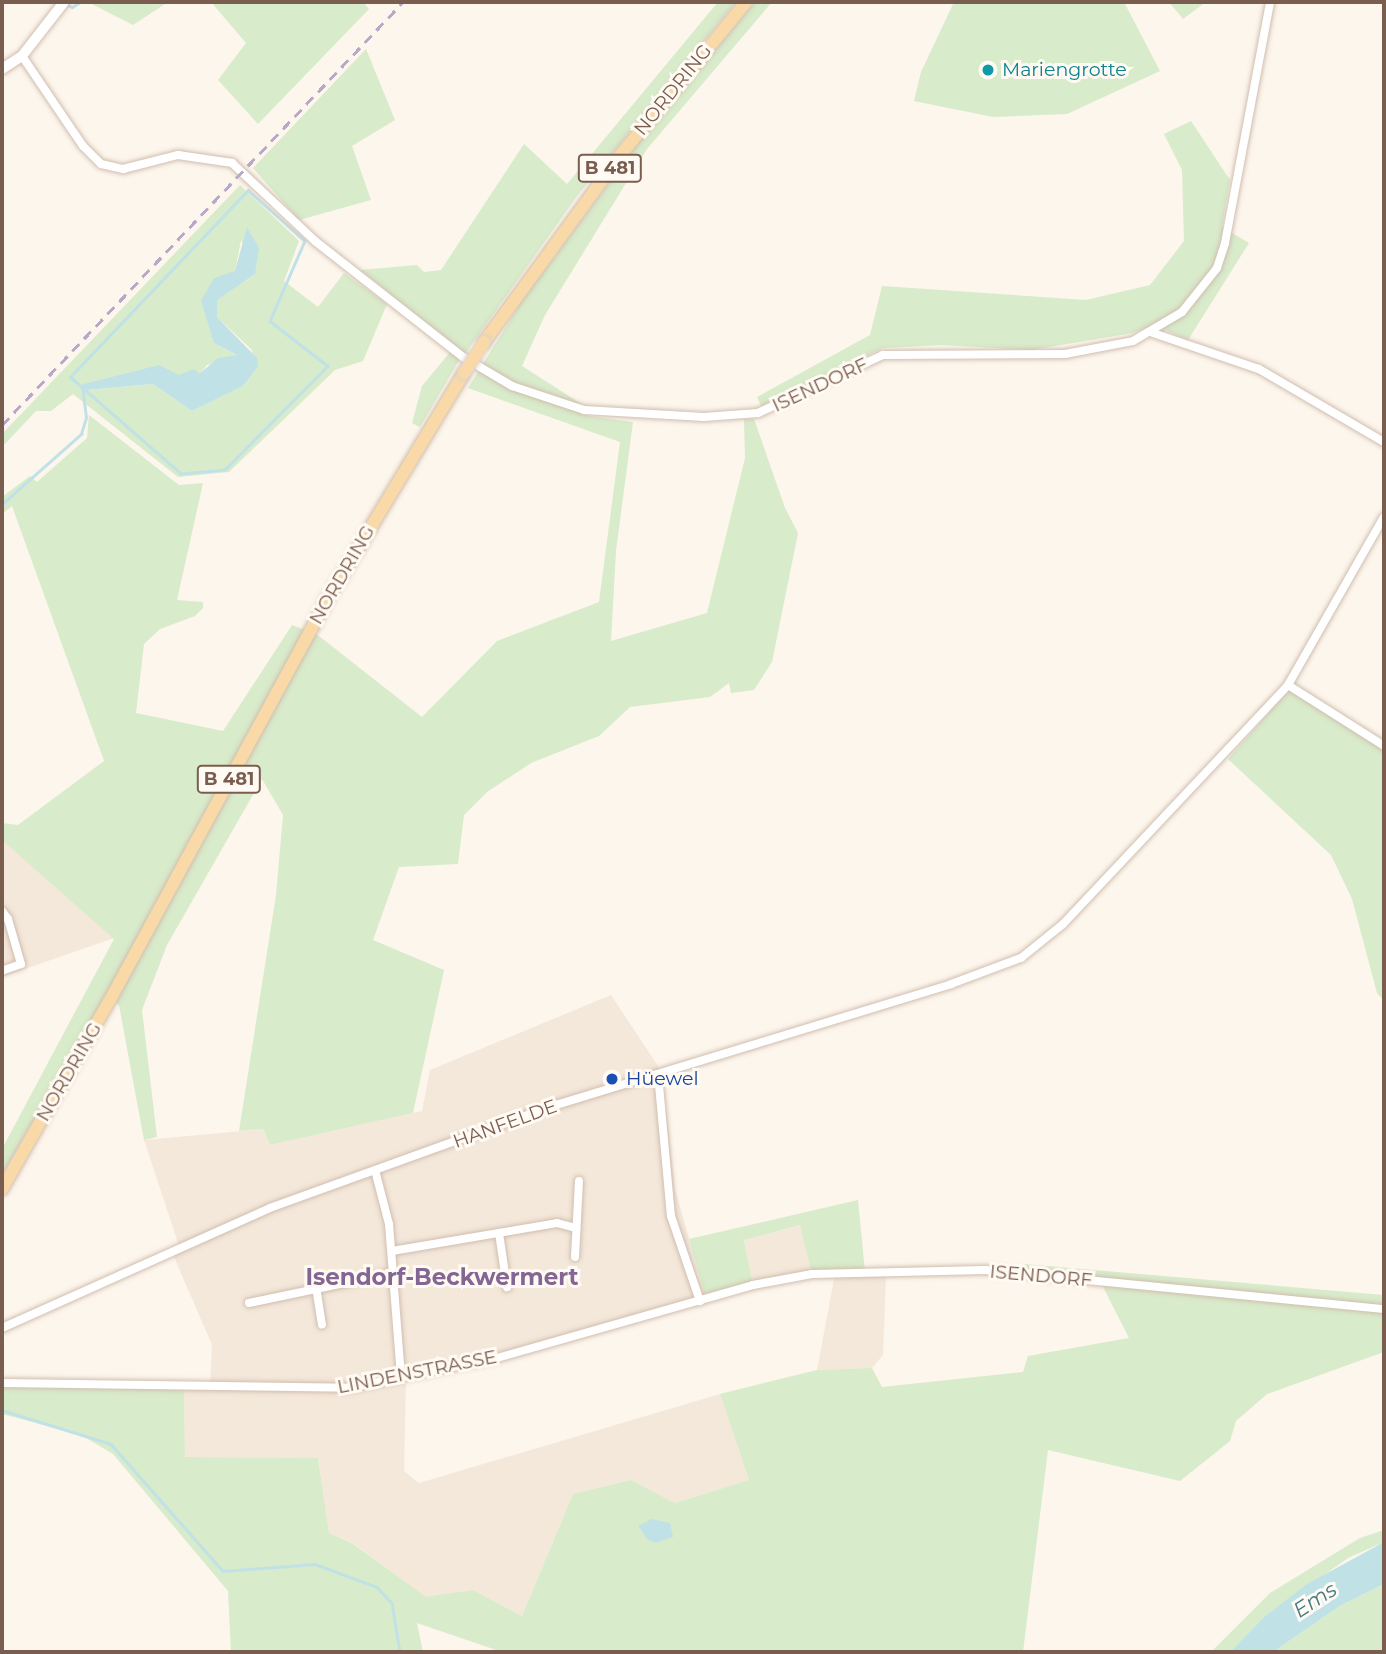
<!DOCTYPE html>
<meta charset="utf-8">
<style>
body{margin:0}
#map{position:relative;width:1386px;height:1654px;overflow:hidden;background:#fdf6ec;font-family:Montserrat,sans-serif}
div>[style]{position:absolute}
.residential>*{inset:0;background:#f4e8da}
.green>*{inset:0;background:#d8ebca}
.water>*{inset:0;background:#c0e2e7}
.stream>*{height:2.5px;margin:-1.25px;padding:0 1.25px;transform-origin:1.25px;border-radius:1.25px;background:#c0e2e7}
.roads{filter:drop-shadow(0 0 2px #d0beb0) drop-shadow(0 0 2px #d0beb0)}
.minor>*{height:8px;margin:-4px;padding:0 4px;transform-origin:4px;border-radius:4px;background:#fff}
.tertiary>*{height:10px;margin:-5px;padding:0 5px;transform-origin:5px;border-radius:5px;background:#fff}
.primary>*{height:12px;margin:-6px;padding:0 6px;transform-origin:6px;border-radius:6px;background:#f9d9a7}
.rail>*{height:2.5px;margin-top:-1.25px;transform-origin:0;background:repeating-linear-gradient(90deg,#b9a9c8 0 10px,transparent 0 17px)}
.bridges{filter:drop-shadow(0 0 2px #d9d2cd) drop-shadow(0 0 2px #d9d2cd)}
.primary-bridge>*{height:12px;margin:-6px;padding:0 6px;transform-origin:6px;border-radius:6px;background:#f9d9a7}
.dots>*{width:19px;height:19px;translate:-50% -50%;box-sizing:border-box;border:4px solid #fffaf3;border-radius:50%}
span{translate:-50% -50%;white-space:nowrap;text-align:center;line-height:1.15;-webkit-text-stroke:6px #fffaf3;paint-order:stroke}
.shield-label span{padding:2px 5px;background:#fffaf3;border:2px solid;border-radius:5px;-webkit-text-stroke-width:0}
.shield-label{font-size:18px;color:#795d4e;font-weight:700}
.culture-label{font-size:19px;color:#0d838f}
.left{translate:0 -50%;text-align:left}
.street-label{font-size:19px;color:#795d4e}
.transit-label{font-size:19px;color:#164399}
.water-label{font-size:21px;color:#447b84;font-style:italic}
.quarter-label{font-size:23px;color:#846694;font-weight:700}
.frame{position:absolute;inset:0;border:4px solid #795d4e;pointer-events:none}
</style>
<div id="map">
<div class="residential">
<i style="clip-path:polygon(2px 840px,8px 841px,114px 938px,2px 977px)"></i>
<i style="clip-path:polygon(611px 995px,662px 1072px,675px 1189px,706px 1299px,497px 1358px,406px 1377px,404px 1471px,419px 1483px,720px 1394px,749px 1480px,675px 1503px,631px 1480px,573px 1494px,522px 1616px,473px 1590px,426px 1598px,353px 1543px,329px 1533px,318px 1458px,185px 1457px,184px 1387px,210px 1388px,212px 1345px,174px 1257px,178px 1243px,144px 1140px,263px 1129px,270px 1145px,422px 1111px,430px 1070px)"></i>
<i style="clip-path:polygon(801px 1225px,812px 1274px,753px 1285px,744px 1240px)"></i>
<i style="clip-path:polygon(886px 1272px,883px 1355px,872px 1368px,817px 1370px,835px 1274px)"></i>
</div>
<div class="green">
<i style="clip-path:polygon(88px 2px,168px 2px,133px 25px)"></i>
<i style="clip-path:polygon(211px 2px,363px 2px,369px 9px,258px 124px,218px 80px,246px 43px)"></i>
<i style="clip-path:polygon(718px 2px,736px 2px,577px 196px,465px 354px,360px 270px,417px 265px,424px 272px,441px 270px,524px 144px,567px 184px)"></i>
<i style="clip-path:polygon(755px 2px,772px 2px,647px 149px,545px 315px,522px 366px,583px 405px,583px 415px,633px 422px,616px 551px,611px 641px,707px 613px,745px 458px,744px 419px,754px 419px,785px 508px,798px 533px,772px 662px,754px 690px,731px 693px,729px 683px,710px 697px,630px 707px,599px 736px,531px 763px,487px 792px,464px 815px,458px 864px,399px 867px,373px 940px,444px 970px,413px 1113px,270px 1145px,263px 1129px,239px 1131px,276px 895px,283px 815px,262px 779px,167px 945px,142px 1010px,157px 1137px,144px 1140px,119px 1005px,105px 996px,2px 1175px,2px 1149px,114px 939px,2px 840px,2px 823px,18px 825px,104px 761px,12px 506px,2px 514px,2px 497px,30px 476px,37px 482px,87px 438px,89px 415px,179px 485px,203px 483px,177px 600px,203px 602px,203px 608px,195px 616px,160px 629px,144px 644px,136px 713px,223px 731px,292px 625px,319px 636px,422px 717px,497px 641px,599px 602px,620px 442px,468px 388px,522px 301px,639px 142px)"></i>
<i style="clip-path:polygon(954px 2px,1124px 2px,1160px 71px,1067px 114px,993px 117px,914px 101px,921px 72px)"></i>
<i style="clip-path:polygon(1169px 2px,1217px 2px,1203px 4px,1183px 19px)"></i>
<i style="clip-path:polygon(366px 49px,395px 120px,352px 146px,371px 200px,299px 220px,253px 168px)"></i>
<i style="clip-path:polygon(1191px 121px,1230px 180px,1222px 227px,1249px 243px,1188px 340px,1154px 325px,1133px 333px,1031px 350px,942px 345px,883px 348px,761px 406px,757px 397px,870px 335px,882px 286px,1086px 300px,1150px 285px,1184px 241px,1182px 170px,1164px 134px)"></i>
<i style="clip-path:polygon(evenodd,240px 185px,299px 241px,284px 281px,318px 307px,344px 273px,387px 304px,363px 361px,335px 370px,229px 472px,178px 477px,73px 394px,51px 411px,36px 411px,2px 447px,2px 434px,240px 185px,241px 240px,255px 274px,217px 299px,217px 317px,251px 349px,258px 367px,243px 386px,192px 411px,153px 384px,86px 390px,81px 385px,199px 375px,207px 365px,237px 355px,214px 343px,214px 278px,235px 272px,241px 240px)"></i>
<i style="clip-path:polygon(451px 351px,461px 357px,420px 427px,412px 423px,422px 386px)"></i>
<i style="clip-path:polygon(1289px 690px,1384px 750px,1384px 1001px,1377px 993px,1352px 899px,1331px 855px,1228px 759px)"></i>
<i style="clip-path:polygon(858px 1200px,865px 1272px,812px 1274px,800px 1225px,744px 1240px,753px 1285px,706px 1299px,689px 1239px)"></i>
<i style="clip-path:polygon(1024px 1264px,1384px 1295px,1384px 1352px,1267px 1394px,1236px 1421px,1230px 1441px,1180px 1481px,1048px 1450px,1023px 1652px,502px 1652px,417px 1623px,423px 1652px,231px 1652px,228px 1591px,113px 1454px,81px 1435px,2px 1414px,2px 1383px,184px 1387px,185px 1457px,318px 1458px,329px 1533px,352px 1543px,426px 1597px,473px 1590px,522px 1616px,573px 1494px,631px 1480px,675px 1503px,749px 1480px,720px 1394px,817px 1370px,872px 1368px,882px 1387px,1023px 1372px,1028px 1356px,1129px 1338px,1100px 1281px,1023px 1274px)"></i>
<i style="clip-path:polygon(1384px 1530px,1384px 1542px,1348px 1558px,1264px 1617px,1230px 1652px,1211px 1652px,1270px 1593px,1360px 1538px)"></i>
<i style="clip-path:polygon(1384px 1584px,1384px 1652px,1273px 1652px,1340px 1606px)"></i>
</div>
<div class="water">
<i style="clip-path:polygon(247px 227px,259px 248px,255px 274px,217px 300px,217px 317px,257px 358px,258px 367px,243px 386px,192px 411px,153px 384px,86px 390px,80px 385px,159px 365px,179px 375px,194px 369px,199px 374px,218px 358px,237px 355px,214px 343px,201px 301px,214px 278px,235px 271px)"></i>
<i style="clip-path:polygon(652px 1519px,670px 1523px,673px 1537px,656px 1543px,648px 1540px,638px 1526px)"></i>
<i style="clip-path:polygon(1384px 1542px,1384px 1584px,1340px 1606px,1273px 1652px,1230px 1652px,1264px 1617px,1307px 1584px)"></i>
</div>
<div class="stream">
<i style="left:65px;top:4px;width:8px;rotate:23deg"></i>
<i style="left:72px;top:7px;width:9px;rotate:-32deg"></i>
<i style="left:248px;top:190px;width:76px;rotate:41.8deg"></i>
<i style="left:305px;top:241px;width:87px;rotate:113.6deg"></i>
<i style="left:270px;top:321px;width:73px;rotate:37.8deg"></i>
<i style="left:328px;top:366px;width:146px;rotate:134.7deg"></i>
<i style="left:225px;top:470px;width:44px;rotate:174.8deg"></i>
<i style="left:181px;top:474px;width:147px;rotate:-138.9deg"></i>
<i style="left:70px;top:377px;width:258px;rotate:-46.4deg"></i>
<i style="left:2px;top:504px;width:106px;rotate:-41.5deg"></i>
<i style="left:81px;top:434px;width:17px;rotate:-73deg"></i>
<i style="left:86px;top:418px;width:31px;rotate:-97deg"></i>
<i style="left:2px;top:1410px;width:114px;rotate:17.3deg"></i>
<i style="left:111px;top:1444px;width:169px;rotate:48.6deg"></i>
<i style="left:223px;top:1571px;width:92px;rotate:-4.4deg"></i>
<i style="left:315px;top:1564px;width:66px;rotate:20.4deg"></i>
<i style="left:377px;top:1587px;width:22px;rotate:47deg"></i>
<i style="left:392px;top:1603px;width:50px;rotate:80.7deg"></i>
</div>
<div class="roads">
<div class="minor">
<i style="left:22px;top:56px;width:109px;rotate:55.9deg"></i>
<i style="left:83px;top:146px;width:25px;rotate:45deg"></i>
<i style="left:101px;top:164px;width:23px;rotate:13deg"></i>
<i style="left:123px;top:169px;width:57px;rotate:-14.3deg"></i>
<i style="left:178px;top:155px;width:55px;rotate:8.4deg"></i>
<i style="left:232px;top:163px;width:114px;rotate:43.2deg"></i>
<i style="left:315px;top:241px;width:188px;rotate:38.1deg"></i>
<i style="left:463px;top:357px;width:57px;rotate:30.6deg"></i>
<i style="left:512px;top:386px;width:76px;rotate:18.4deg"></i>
<i style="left:584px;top:410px;width:120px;rotate:3.3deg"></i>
<i style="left:704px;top:417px;width:54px;rotate:-4.2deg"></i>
<i style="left:758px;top:413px;width:138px;rotate:-24.9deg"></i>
<i style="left:883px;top:355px;width:182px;rotate:-0.3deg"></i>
<i style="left:1065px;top:354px;width:69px;rotate:-10.8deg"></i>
<i style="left:1133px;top:341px;width:57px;rotate:-30.6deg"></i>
<i style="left:1182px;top:312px;width:56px;rotate:-51.5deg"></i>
<i style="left:1217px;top:268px;width:26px;rotate:-72deg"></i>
<i style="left:1225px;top:243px;width:245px;rotate:-79.4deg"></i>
<i style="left:1153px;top:333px;width:112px;rotate:18.8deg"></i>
<i style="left:1259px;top:369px;width:145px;rotate:30.3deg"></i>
<i style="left:1288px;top:685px;width:114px;rotate:32.4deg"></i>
<i style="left:2px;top:911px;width:10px;rotate:53deg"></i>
<i style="left:8px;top:919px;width:47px;rotate:73.9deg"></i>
<i style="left:21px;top:964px;width:20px;rotate:160deg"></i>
<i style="left:658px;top:1074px;width:143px;rotate:84.8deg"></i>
<i style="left:671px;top:1216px;width:90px;rotate:71.2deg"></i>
<i style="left:375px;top:1170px;width:56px;rotate:75.5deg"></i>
<i style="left:389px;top:1224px;width:154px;rotate:85.5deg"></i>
<i style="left:499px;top:1233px;width:55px;rotate:81.6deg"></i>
<i style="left:392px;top:1251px;width:167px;rotate:-9.6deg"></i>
<i style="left:557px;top:1223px;width:20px;rotate:15deg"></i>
<i style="left:575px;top:1257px;width:76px;rotate:-87deg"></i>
<i style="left:316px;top:1287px;width:38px;rotate:81deg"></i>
<i style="left:249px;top:1303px;width:147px;rotate:-11.8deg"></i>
<i style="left:2px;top:1328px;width:294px;rotate:-24.1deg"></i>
<i style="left:270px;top:1208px;width:290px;rotate:-19.9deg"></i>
<i style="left:543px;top:1109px;width:427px;rotate:-17deg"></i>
<i style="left:951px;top:984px;width:75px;rotate:-20.4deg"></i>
<i style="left:1021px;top:958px;width:54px;rotate:-39deg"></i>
<i style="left:1063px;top:924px;width:328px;rotate:-46.7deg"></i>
<i style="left:1288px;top:685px;width:193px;rotate:-60.3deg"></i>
<i style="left:2px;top:1383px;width:347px;rotate:0.8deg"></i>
<i style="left:349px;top:1388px;width:151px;rotate:-11.5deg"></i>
<i style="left:497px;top:1358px;width:266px;rotate:-15.9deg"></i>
<i style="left:753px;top:1285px;width:60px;rotate:-10.6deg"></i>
<i style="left:812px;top:1274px;width:173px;rotate:-1.3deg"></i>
<i style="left:985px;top:1270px;width:401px;rotate:5.6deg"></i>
</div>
<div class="tertiary">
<i style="left:2px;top:69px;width:24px;rotate:-33deg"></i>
<i style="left:22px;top:56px;width:68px;rotate:-52.1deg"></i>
</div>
<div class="primary">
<i style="left:484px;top:342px;width:228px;rotate:-53.9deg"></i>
<i style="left:618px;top:158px;width:202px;rotate:-50.6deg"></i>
<i style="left:2px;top:1189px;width:220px;rotate:-60.3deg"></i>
<i style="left:111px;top:998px;width:447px;rotate:-61.5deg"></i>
<i style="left:324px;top:605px;width:271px;rotate:-58.9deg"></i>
</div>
</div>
<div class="rail">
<i style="left:2px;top:425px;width:583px;rotate:-46.53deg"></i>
</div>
<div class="bridges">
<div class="primary-bridge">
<i style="left:464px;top:373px;width:37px;rotate:-57deg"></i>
</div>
</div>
<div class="dots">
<i style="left:988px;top:70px;background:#0f9aa8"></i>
<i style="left:612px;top:1079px;background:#1a4fb4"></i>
</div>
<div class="shield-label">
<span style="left:610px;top:168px">B 481</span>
<span style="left:229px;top:779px">B 481</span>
</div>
<div class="culture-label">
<span class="left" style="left:1002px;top:70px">Mariengrotte</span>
</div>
<div class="street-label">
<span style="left:673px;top:90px;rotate:-51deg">NORDRING</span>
<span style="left:820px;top:385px;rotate:-25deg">ISENDORF</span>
<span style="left:342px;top:575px;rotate:-60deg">NORDRING</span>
<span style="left:69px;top:1072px;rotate:-60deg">NORDRING</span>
<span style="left:505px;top:1124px;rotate:-20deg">HANFELDE</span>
<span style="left:1041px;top:1276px;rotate:5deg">ISENDORF</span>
<span style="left:417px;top:1372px;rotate:-11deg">LINDENSTRASSE</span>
</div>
<div class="transit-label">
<span class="left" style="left:626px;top:1079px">Hüewel</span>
</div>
<div class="water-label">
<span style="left:1315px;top:1600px;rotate:-33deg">Ems</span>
</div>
<div class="quarter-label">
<span style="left:442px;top:1277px">Isendorf-Beckwermert</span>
</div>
<div class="frame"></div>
</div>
